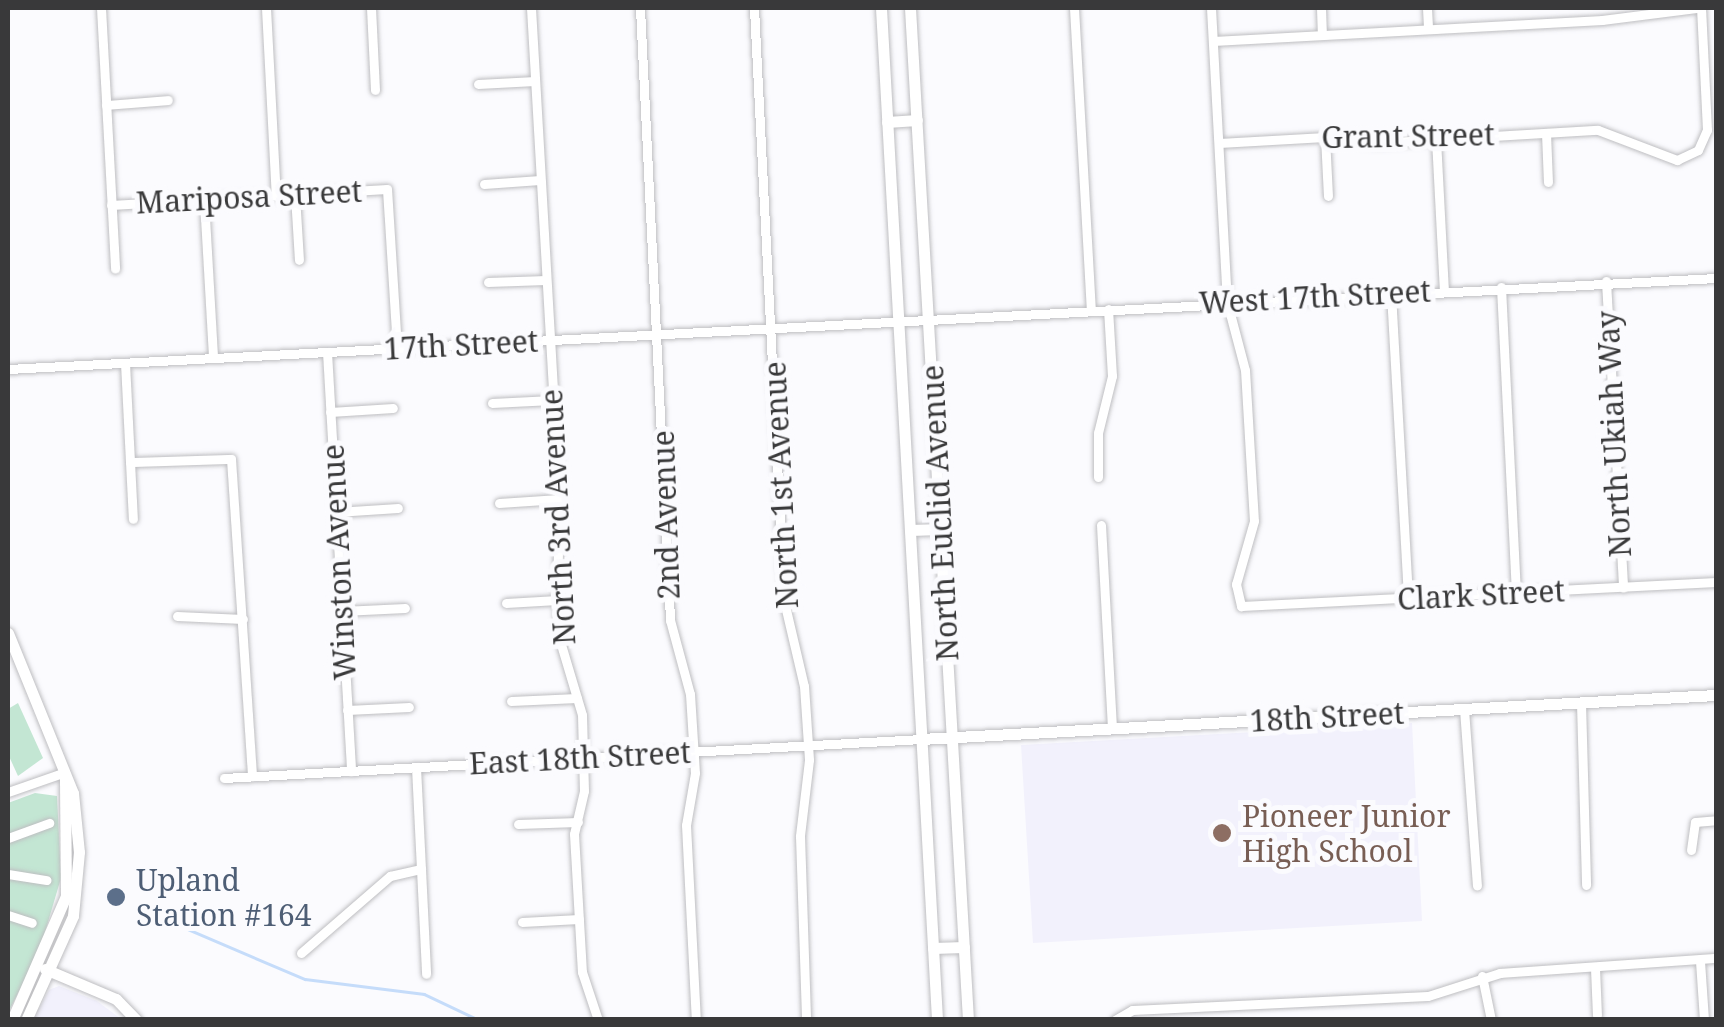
<!DOCTYPE html>
<style>
body{margin:0}
#map{position:relative;width:1724px;height:1027px;overflow:hidden;background:#fbfbfe;font-family:"Noto Serif",serif}
div>[style]{position:absolute}
.built>*{inset:0;background:#f2f1fc}
.green>*{inset:0;background:#c3e6d3}
.stream>*{height:2.5px;margin:-1.25px;padding:0 1.25px;transform-origin:1.25px;border-radius:1.25px;background:#c5dcfa}
.roads{filter:drop-shadow(0 0 2px #bebec1) drop-shadow(0 0 2px #bebec1)}
.minor>*{height:9px;margin:-4.5px;padding:0 4.5px;transform-origin:4.5px;border-radius:4.5px;background:#fff}
.major>*{height:11px;margin:-5.5px;padding:0 5.5px;transform-origin:5.5px;border-radius:5.5px;background:#fff}
.dots>*{width:28px;height:28px;translate:-50% -50%;box-sizing:border-box;border:5px solid #fbfbfe;border-radius:50%}
span{translate:-50% -50%;white-space:nowrap;text-align:center;line-height:1.15;-webkit-text-stroke:10px #fbfbfe;paint-order:stroke}
.street-label{font-size:30px;color:#39393a}
.education-label{font-size:30px;color:#785e54}
.left{translate:0 -50%;text-align:left}
.service-label{font-size:30px;color:#4e5e75}
.frame{position:absolute;inset:0;border:10px solid #39393a;pointer-events:none}
</style>
<div id="map">
<div class="built">
<i style="clip-path:polygon(1412px 723px,1422px 921px,1033px 943px,1021px 745px)"></i>
<i style="clip-path:polygon(59px 986px,97px 1001px,121px 1019px,33px 1019px,49px 990px)"></i>
</div>
<div class="green">
<i style="clip-path:polygon(18px 703px,43px 758px,18px 776px,8px 754px,8px 709px)"></i>
<i style="clip-path:polygon(35px 793px,57px 796px,61px 878px,40px 949px,8px 1013px,8px 803px)"></i>
</div>
<div class="stream">
<i style="left:164px;top:919px;width:153px;rotate:23.1deg"></i>
<i style="left:305px;top:979px;width:120px;rotate:7.2deg"></i>
<i style="left:424px;top:994px;width:61px;rotate:25.3deg"></i>
</div>
<div class="roads">
<div class="minor">
<i style="left:101px;top:8px;width:261px;rotate:86.9deg"></i>
<i style="left:266px;top:8px;width:188px;rotate:87deg"></i>
<i style="left:371px;top:8px;width:82px;rotate:87.2deg"></i>
<i style="left:531px;top:8px;width:492px;rotate:86.7deg"></i>
<i style="left:559px;top:499px;width:101px;rotate:91.1deg"></i>
<i style="left:557px;top:600px;width:41px;rotate:85.8deg"></i>
<i style="left:560px;top:641px;width:77px;rotate:73.4deg"></i>
<i style="left:582px;top:715px;width:76px;rotate:88.5deg"></i>
<i style="left:584px;top:791px;width:44px;rotate:103.1deg"></i>
<i style="left:574px;top:834px;width:138px;rotate:86.7deg"></i>
<i style="left:582px;top:972px;width:51px;rotate:71.6deg"></i>
<i style="left:640px;top:8px;width:613px;rotate:87.19deg"></i>
<i style="left:670px;top:620px;width:77px;rotate:74.9deg"></i>
<i style="left:690px;top:694px;width:79px;rotate:86.4deg"></i>
<i style="left:695px;top:773px;width:53px;rotate:99.8deg"></i>
<i style="left:686px;top:825px;width:195px;rotate:87.1deg"></i>
<i style="left:754px;top:8px;width:594px;rotate:87.1deg"></i>
<i style="left:784px;top:601px;width:87px;rotate:76.8deg"></i>
<i style="left:804px;top:686px;width:74px;rotate:86.1deg"></i>
<i style="left:809px;top:760px;width:77px;rotate:96.8deg"></i>
<i style="left:800px;top:836px;width:184px;rotate:88.1deg"></i>
<i style="left:1074px;top:8px;width:302px;rotate:86.8deg"></i>
<i style="left:1211px;top:8px;width:294px;rotate:86.9deg"></i>
<i style="left:1227px;top:302px;width:70px;rotate:75.2deg"></i>
<i style="left:1245px;top:370px;width:151px;rotate:86.6deg"></i>
<i style="left:1254px;top:521px;width:66px;rotate:105.9deg"></i>
<i style="left:1236px;top:584px;width:23px;rotate:77deg"></i>
<i style="left:1241px;top:606px;width:476px;rotate:-2.9deg"></i>
<i style="left:1321px;top:8px;width:27px;rotate:88deg"></i>
<i style="left:1427px;top:8px;width:21px;rotate:87deg"></i>
<i style="left:1213px;top:41px;width:390px;rotate:-3.1deg"></i>
<i style="left:1602px;top:20px;width:95px;rotate:-7.3deg"></i>
<i style="left:478px;top:84px;width:57px;rotate:-3deg"></i>
<i style="left:106px;top:105px;width:62px;rotate:-4.6deg"></i>
<i style="left:1546px;top:133px;width:49px;rotate:87.7deg"></i>
<i style="left:1325px;top:137px;width:59px;rotate:87.1deg"></i>
<i style="left:1436px;top:139px;width:151px;rotate:87deg"></i>
<i style="left:1219px;top:143px;width:106px;rotate:-3.2deg"></i>
<i style="left:1325px;top:137px;width:51px;rotate:6.7deg"></i>
<i style="left:1376px;top:143px;width:222px;rotate:-3.4deg"></i>
<i style="left:1598px;top:130px;width:85px;rotate:20.8deg"></i>
<i style="left:1677px;top:160px;width:23px;rotate:-25deg"></i>
<i style="left:1698px;top:150px;width:22px;rotate:-66deg"></i>
<i style="left:1707px;top:130px;width:122px;rotate:-92.8deg"></i>
<i style="left:484px;top:184px;width:56px;rotate:-4.1deg"></i>
<i style="left:295px;top:195px;width:65px;rotate:86.5deg"></i>
<i style="left:204px;top:200px;width:158px;rotate:86.7deg"></i>
<i style="left:111px;top:205px;width:276px;rotate:-3.3deg"></i>
<i style="left:387px;top:189px;width:159px;rotate:86.4deg"></i>
<i style="left:1606px;top:281px;width:307px;rotate:86.8deg"></i>
<i style="left:488px;top:282px;width:58px;rotate:-2deg"></i>
<i style="left:1501px;top:287px;width:305px;rotate:87.2deg"></i>
<i style="left:1391px;top:293px;width:306px;rotate:86.8deg"></i>
<i style="left:327px;top:352px;width:420px;rotate:86.7deg"></i>
<i style="left:125px;top:363px;width:156px;rotate:87.1deg"></i>
<i style="left:8px;top:369px;width:1710px;rotate:-3.05deg"></i>
<i style="left:492px;top:403px;width:60px;rotate:-2.9deg"></i>
<i style="left:330px;top:412px;width:63px;rotate:-3.6deg"></i>
<i style="left:130px;top:462px;width:101px;rotate:-1.7deg"></i>
<i style="left:231px;top:459px;width:318px;rotate:86.2deg"></i>
<i style="left:1098px;top:477px;width:44px;rotate:-90deg"></i>
<i style="left:1098px;top:433px;width:59px;rotate:-76.2deg"></i>
<i style="left:1112px;top:376px;width:67px;rotate:-93.4deg"></i>
<i style="left:499px;top:503px;width:60px;rotate:-3.8deg"></i>
<i style="left:336px;top:512px;width:62px;rotate:-3.7deg"></i>
<i style="left:1101px;top:525px;width:204px;rotate:86.9deg"></i>
<i style="left:506px;top:603px;width:51px;rotate:-3.4deg"></i>
<i style="left:342px;top:611px;width:63px;rotate:-2.7deg"></i>
<i style="left:177px;top:616px;width:66px;rotate:2.6deg"></i>
<i style="left:511px;top:701px;width:66px;rotate:-2.6deg"></i>
<i style="left:1581px;top:703px;width:182px;rotate:88.4deg"></i>
<i style="left:1464px;top:709px;width:177px;rotate:85.8deg"></i>
<i style="left:347px;top:710px;width:62px;rotate:-2.8deg"></i>
<i style="left:416px;top:767px;width:207px;rotate:87.2deg"></i>
<i style="left:224px;top:778px;width:698px;rotate:-3.2deg"></i>
<i style="left:8px;top:792px;width:60px;rotate:-19.3deg"></i>
<i style="left:518px;top:824px;width:60px;rotate:-1.9deg"></i>
<i style="left:8px;top:838px;width:44px;rotate:-20.1deg"></i>
<i style="left:1691px;top:850px;width:28px;rotate:-82deg"></i>
<i style="left:1695px;top:822px;width:21px;rotate:-5deg"></i>
<i style="left:8px;top:874px;width:39px;rotate:9deg"></i>
<i style="left:8px;top:915px;width:25px;rotate:18deg"></i>
<i style="left:522px;top:922px;width:57px;rotate:-3deg"></i>
<i style="left:301px;top:953px;width:118px;rotate:-40.9deg"></i>
<i style="left:390px;top:876px;width:32px;rotate:-13deg"></i>
<i style="left:1700px;top:961px;width:59px;rotate:86.1deg"></i>
<i style="left:1595px;top:968px;width:47px;rotate:87.6deg"></i>
<i style="left:1482px;top:976px;width:45px;rotate:78.4deg"></i>
<i style="left:1115px;top:1020px;width:20px;rotate:-30deg"></i>
<i style="left:1132px;top:1010px;width:296px;rotate:-2.7deg"></i>
<i style="left:1428px;top:996px;width:76px;rotate:-17.7deg"></i>
<i style="left:1500px;top:973px;width:217px;rotate:-4deg"></i>
</div>
<div class="major">
<i style="left:881px;top:8px;width:1014px;rotate:86.83deg"></i>
<i style="left:910px;top:8px;width:1014px;rotate:86.72deg"></i>
<i style="left:887px;top:122px;width:30px;rotate:-4deg"></i>
<i style="left:910px;top:530px;width:31px;rotate:-2deg"></i>
<i style="left:8px;top:633px;width:173px;rotate:67.9deg"></i>
<i style="left:73px;top:793px;width:59px;rotate:84.2deg"></i>
<i style="left:79px;top:852px;width:64px;rotate:95.4deg"></i>
<i style="left:73px;top:916px;width:114px;rotate:114.3deg"></i>
<i style="left:921px;top:739px;width:796px;rotate:-3.17deg"></i>
<i style="left:933px;top:948px;width:31px;rotate:-2deg"></i>
<i style="left:45px;top:969px;width:77px;rotate:22.9deg"></i>
<i style="left:116px;top:999px;width:29px;rotate:46deg"></i>
<i style="left:12px;top:1020px;width:135px;rotate:-66.5deg"></i>
<i style="left:66px;top:896px;width:119px;rotate:-90.5deg"></i>
</div>
</div>
<div class="dots">
<i style="left:1222px;top:833px;background:#8d6e63"></i>
<i style="left:116px;top:897px;background:#5c6f8a"></i>
</div>
<div class="street-label">
<span style="left:1408px;top:136px;rotate:-1deg">Grant Street</span>
<span style="left:249px;top:197px;rotate:-3deg">Mariposa Street</span>
<span style="left:1315px;top:297px;rotate:-3deg">West 17th Street</span>
<span style="left:461px;top:345px;rotate:-3deg">17th Street</span>
<span style="left:1614px;top:434px;rotate:-93deg">North Ukiah Way</span>
<span style="left:781px;top:485px;rotate:-93deg">North 1st Avenue</span>
<span style="left:940px;top:513px;rotate:-93deg">North Euclid Avenue</span>
<span style="left:666px;top:515px;rotate:-92deg">2nd Avenue</span>
<span style="left:558px;top:517px;rotate:-93deg">North 3rd Avenue</span>
<span style="left:339px;top:562px;rotate:-93deg">Winston Avenue</span>
<span style="left:1481px;top:595px;rotate:-3deg">Clark Street</span>
<span style="left:1327px;top:717px;rotate:-3deg">18th Street</span>
<span style="left:580px;top:758px;rotate:-3deg">East 18th Street</span>
</div>
<div class="education-label">
<span class="left" style="left:1242px;top:833px">Pioneer Junior<br>High School</span>
</div>
<div class="service-label">
<span class="left" style="left:136px;top:897px">Upland<br>Station #164</span>
</div>
<div class="frame"></div>
</div>
